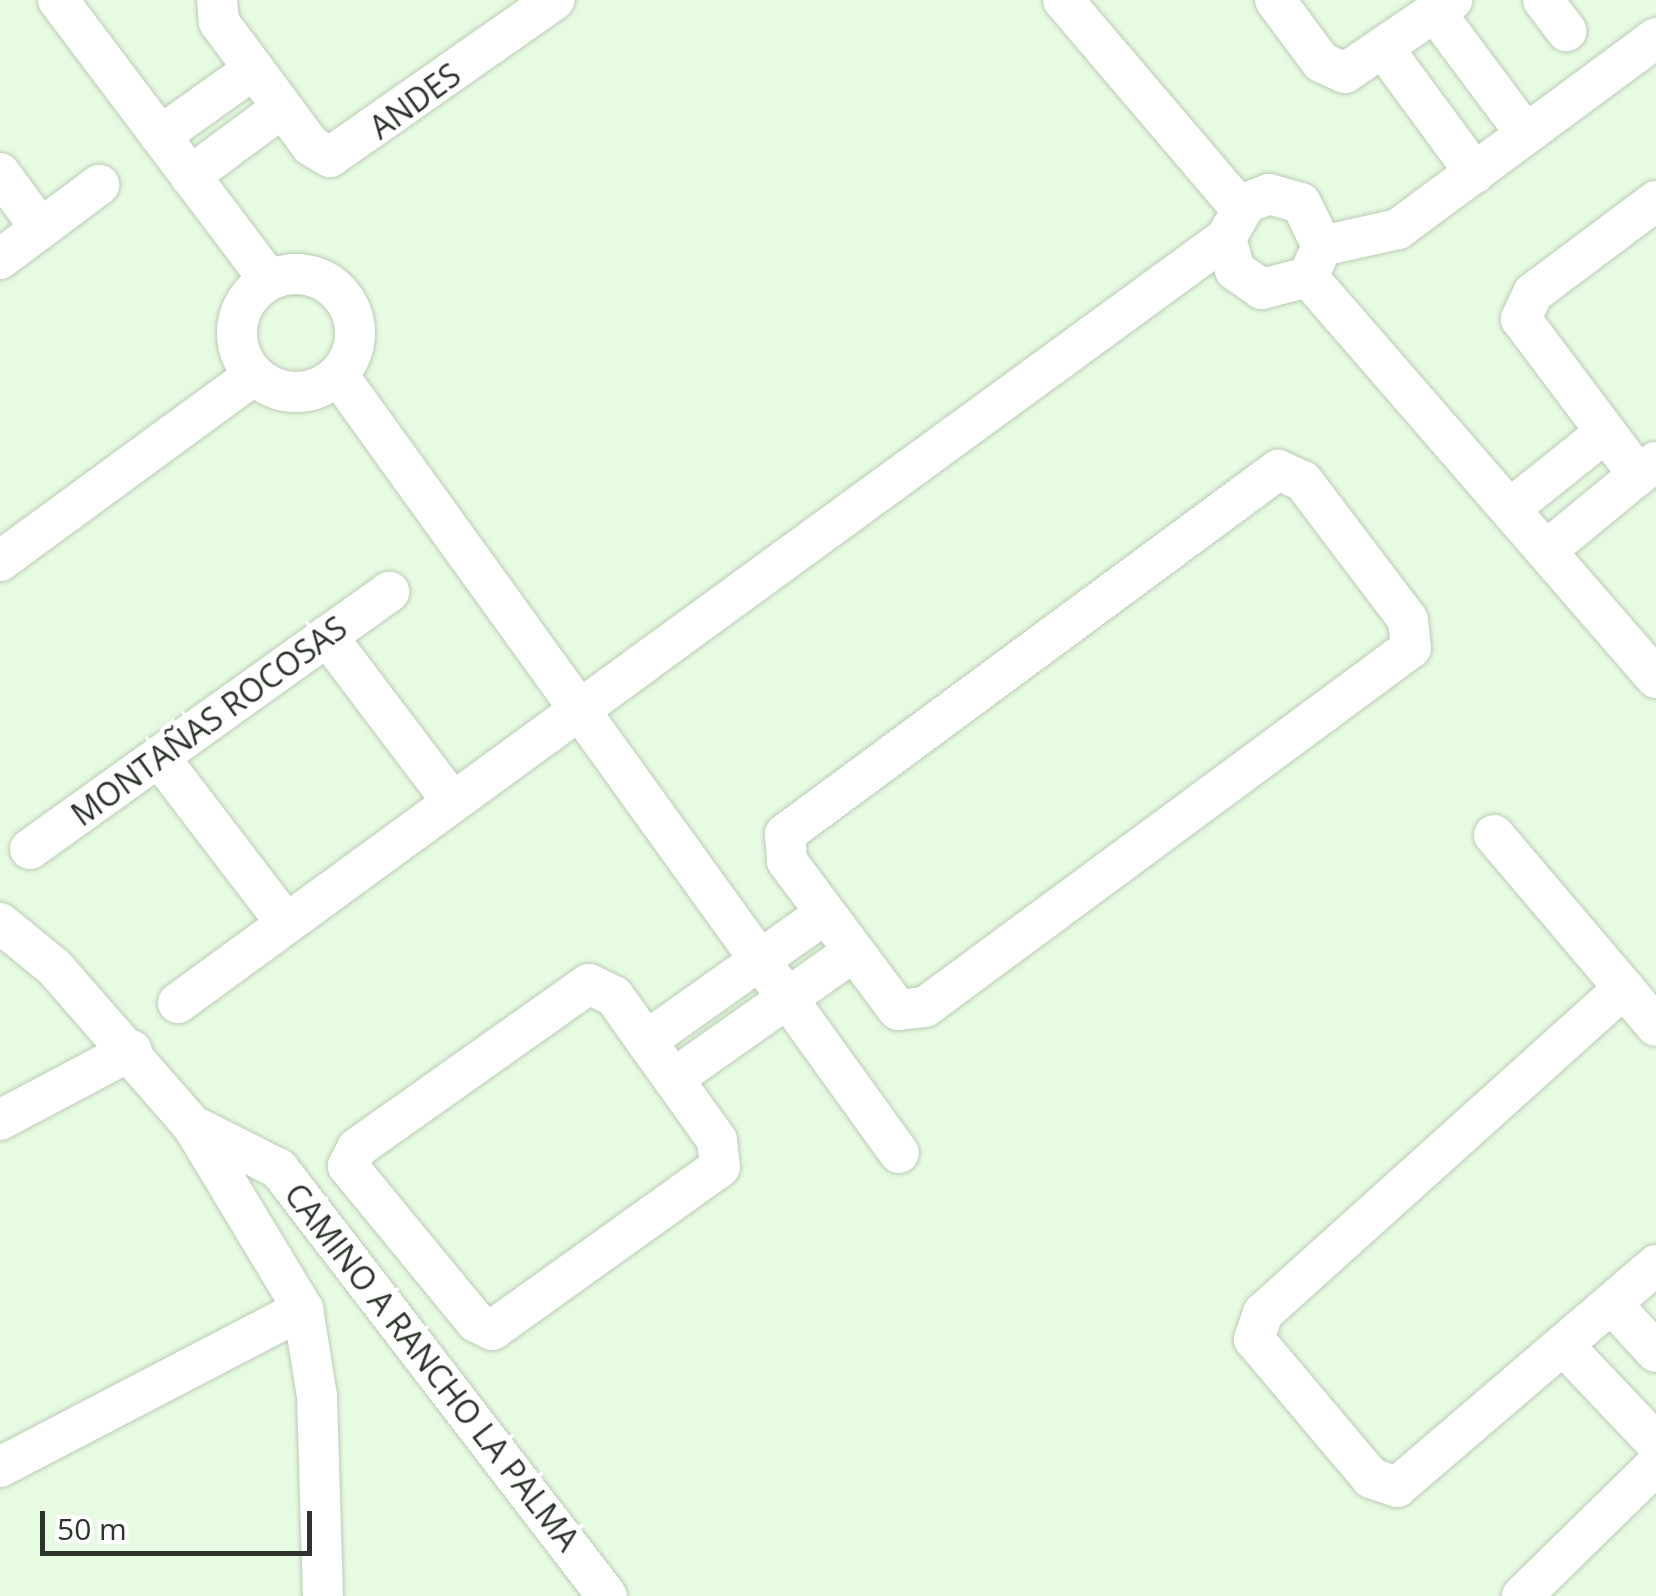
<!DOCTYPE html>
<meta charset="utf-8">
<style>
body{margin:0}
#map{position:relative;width:1656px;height:1596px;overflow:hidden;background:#e7fbe2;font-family:"Open Sans",sans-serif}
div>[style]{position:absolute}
.roads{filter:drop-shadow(0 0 2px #b9ccb4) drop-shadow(0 0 2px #b9ccb4)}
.street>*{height:40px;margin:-20px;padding:0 20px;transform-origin:20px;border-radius:20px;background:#fff}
.street>.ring{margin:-20px;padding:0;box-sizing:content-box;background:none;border:40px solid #fff;border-radius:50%}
span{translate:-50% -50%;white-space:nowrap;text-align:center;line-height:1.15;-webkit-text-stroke:9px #fff;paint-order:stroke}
.street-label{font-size:32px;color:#2c342b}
.scale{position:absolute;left:40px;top:1511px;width:272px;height:45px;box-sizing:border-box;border:5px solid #2c342b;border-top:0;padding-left:12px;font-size:30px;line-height:35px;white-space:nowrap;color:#2c342b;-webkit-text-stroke:8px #fff;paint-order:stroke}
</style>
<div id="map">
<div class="roads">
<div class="street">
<i style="left:58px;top:0;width:351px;rotate:53deg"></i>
<i style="left:217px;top:0;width:22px;rotate:85deg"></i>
<i style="left:219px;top:22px;width:154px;rotate:53.4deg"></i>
<i style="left:311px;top:146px;width:22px;rotate:30deg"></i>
<i style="left:330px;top:157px;width:274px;rotate:-35deg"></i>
<i style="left:1063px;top:0;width:273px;rotate:49.6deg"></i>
<i style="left:1275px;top:0;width:77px;rotate:53.4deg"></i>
<i style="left:1321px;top:62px;width:26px;rotate:25deg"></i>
<i style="left:1345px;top:73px;width:130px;rotate:-34.3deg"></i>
<i style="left:1543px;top:0;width:39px;rotate:53deg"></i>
<i style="left:1435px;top:12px;width:152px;rotate:53.3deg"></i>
<i style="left:1384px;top:49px;width:154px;rotate:53.7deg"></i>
<i style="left:160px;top:136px;width:115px;rotate:-35.5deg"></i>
<i style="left:0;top:173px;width:69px;rotate:53.8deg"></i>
<i style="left:190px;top:176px;width:114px;rotate:-36.5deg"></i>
<i style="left:1656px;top:201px;width:154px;rotate:143.2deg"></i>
<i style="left:1533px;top:293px;width:29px;rotate:115deg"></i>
<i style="left:1521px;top:319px;width:195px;rotate:53.1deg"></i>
<i style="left:1638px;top:475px;width:22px;rotate:-36deg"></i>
<i style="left:1322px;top:246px;width:78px;rotate:-12.6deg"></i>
<i style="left:1398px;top:229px;width:321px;rotate:-36.5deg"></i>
<i style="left:0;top:259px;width:124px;rotate:-36.8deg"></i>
<i class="ring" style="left:237px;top:274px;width:78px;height:78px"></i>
<i style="left:1308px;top:277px;width:531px;rotate:49.05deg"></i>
<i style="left:338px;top:375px;width:959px;rotate:54.21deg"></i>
<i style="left:1278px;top:470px;width:27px;rotate:24deg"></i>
<i style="left:1303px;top:481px;width:174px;rotate:52.9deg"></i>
<i style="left:1408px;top:620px;width:28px;rotate:84deg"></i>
<i style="left:1411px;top:648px;width:604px;rotate:143.55deg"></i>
<i style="left:925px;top:1007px;width:27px;rotate:174deg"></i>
<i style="left:898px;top:1010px;width:186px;rotate:-126.7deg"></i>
<i style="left:787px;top:861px;width:27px;rotate:-94deg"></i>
<i style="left:785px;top:834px;width:613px;rotate:-36.44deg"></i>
<i style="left:1511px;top:508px;width:117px;rotate:-38.7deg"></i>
<i style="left:1547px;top:550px;width:118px;rotate:-39.5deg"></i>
<i style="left:0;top:561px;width:315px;rotate:-36.2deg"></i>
<i style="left:327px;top:636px;width:206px;rotate:52.9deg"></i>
<i style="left:159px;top:757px;width:209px;rotate:52.6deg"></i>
<i style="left:1494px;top:835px;width:250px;rotate:49.7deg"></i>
<i style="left:30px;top:849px;width:442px;rotate:-35.6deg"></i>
<i style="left:0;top:923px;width:70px;rotate:39.2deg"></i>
<i style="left:54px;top:967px;width:210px;rotate:48.9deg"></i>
<i style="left:192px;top:1125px;width:215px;rotate:58.9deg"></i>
<i style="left:303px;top:1309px;width:88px;rotate:80.9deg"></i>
<i style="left:317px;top:1396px;width:200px;rotate:88.3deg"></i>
<i style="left:589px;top:984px;width:28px;rotate:26deg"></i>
<i style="left:614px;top:996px;width:55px;rotate:54.6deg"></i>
<i style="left:646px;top:1041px;width:122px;rotate:54.4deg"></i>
<i style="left:717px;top:1140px;width:27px;rotate:84deg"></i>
<i style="left:720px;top:1167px;width:280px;rotate:144.4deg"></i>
<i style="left:492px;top:1330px;width:18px;rotate:-153deg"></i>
<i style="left:476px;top:1322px;width:202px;rotate:-129.4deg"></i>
<i style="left:348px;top:1166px;width:20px;rotate:-63deg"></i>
<i style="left:357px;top:1148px;width:284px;rotate:-35.3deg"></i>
<i style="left:1624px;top:988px;width:486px;rotate:138deg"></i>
<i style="left:1263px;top:1313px;width:28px;rotate:109deg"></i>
<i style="left:1254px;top:1339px;width:182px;rotate:49.9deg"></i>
<i style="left:1371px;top:1478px;width:28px;rotate:19deg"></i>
<i style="left:1397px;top:1487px;width:341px;rotate:-40.6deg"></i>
<i style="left:178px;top:1003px;width:1298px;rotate:-36.13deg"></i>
<i style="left:1226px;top:238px;width:40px;rotate:-60.3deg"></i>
<i style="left:1246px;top:203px;width:25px;rotate:-21deg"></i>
<i style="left:1269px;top:194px;width:33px;rotate:16deg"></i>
<i style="left:1301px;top:203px;width:48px;rotate:64deg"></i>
<i style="left:1322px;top:246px;width:34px;rotate:114deg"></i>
<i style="left:1308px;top:277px;width:48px;rotate:165.4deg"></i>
<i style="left:1262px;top:289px;width:33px;rotate:-145deg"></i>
<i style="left:1235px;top:270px;width:33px;rotate:-106deg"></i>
<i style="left:646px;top:1041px;width:219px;rotate:-35.4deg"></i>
<i style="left:673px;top:1079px;width:220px;rotate:-35.2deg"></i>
<i style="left:0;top:1120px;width:149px;rotate:-27.9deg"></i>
<i style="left:192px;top:1125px;width:97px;rotate:26.8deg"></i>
<i style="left:279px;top:1169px;width:538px;rotate:52.47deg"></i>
<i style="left:1612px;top:1304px;width:65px;rotate:47.5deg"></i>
<i style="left:1564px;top:1346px;width:134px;rotate:46.5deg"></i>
<i style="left:0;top:1467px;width:342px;rotate:-27.5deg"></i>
<i style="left:1522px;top:1596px;width:187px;rotate:-44.4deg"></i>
</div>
</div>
<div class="street-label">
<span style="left:415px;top:101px;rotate:-36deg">ANDES</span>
<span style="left:209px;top:721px;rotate:-36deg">MONTAÑAS ROCOSAS</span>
<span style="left:432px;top:1367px;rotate:52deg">CAMINO A RANCHO LA PALMA</span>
</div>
<div class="scale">50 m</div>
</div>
